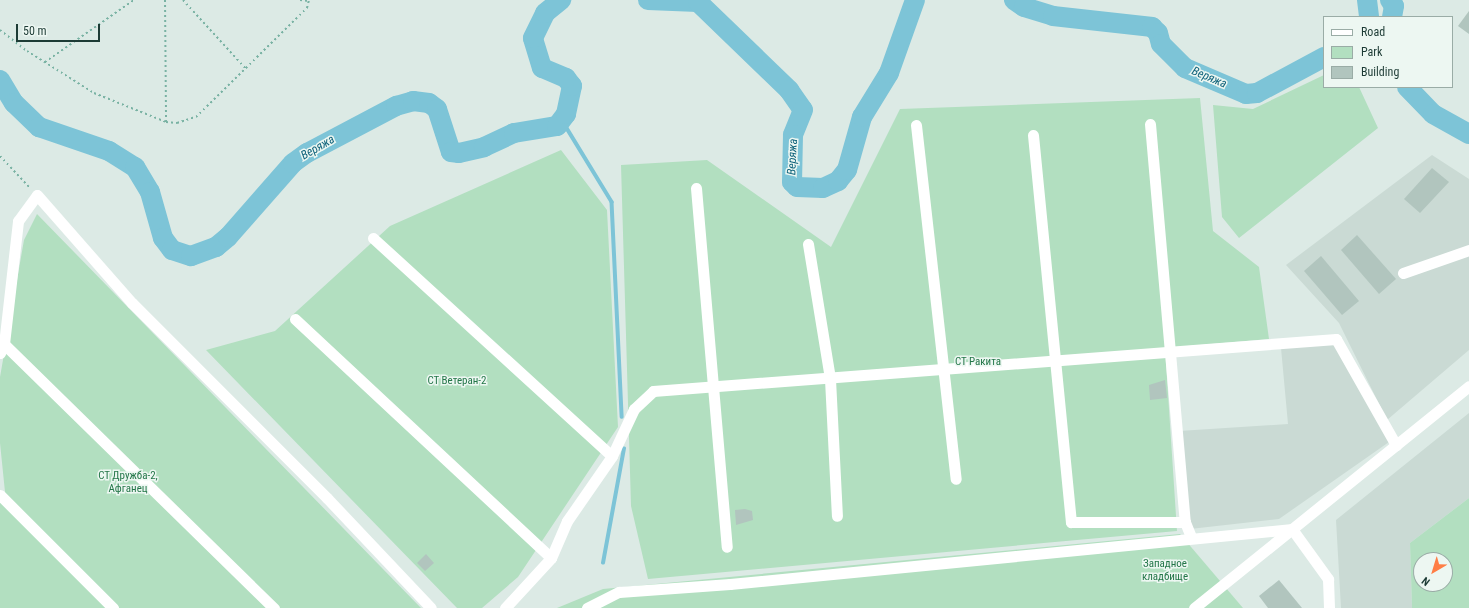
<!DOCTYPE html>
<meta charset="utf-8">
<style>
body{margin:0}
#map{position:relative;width:1469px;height:608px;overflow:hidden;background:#dceae5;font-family:"Roboto Condensed",sans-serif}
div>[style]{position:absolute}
.built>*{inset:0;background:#cadad4}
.green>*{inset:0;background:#b2dfc0}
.stream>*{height:3.5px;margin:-1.75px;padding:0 1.75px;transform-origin:1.75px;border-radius:1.75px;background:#7dc4d7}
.river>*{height:20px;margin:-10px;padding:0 10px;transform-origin:10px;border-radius:10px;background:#7dc4d7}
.building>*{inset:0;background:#b1c5be}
.path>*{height:2px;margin-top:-1px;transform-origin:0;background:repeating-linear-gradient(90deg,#79b2a3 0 2px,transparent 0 5px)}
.minor>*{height:11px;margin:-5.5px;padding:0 5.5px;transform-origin:5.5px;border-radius:5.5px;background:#fff}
span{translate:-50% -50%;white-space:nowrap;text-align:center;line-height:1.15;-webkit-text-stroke:3px #edf7f2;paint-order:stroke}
.park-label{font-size:11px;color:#237648}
.water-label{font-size:12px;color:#11647c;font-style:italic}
.legend{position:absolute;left:1323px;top:16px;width:130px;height:72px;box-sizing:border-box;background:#edf7f2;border:1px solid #9aaca6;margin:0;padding:5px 7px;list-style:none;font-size:12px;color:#1d3b35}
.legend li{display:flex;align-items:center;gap:8px;height:20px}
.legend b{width:20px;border:1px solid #9aaca6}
.north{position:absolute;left:1413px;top:552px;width:40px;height:40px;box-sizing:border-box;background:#edf7f2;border:1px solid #9aaca6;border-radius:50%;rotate:218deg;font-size:11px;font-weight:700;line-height:16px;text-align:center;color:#1d3b35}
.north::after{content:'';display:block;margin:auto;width:14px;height:18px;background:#ff7e46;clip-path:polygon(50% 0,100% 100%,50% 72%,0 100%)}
.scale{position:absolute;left:16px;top:24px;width:84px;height:18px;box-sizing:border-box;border:2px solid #1d3b35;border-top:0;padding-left:5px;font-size:12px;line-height:14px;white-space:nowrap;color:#1d3b35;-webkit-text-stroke:3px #edf7f2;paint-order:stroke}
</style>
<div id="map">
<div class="built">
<i style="clip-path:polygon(1432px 155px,1469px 179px,1469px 350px,1387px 420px,1339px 323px,1286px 265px)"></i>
<i style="clip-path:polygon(1333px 343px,1389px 442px,1279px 519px,1190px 529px,1179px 431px,1288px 424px,1281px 348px)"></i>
<i style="clip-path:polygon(1469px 413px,1469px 498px,1410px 543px,1412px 608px,1341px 608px,1336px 520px)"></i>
</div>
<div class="green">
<i style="clip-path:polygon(1324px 75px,1324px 87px,1359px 87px,1378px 128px,1239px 238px,1222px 217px,1213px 105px,1253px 109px)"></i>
<i style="clip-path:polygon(1200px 98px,1213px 231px,1259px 267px,1269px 339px,1165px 348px,1177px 531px,648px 579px,631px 506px,621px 165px,707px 160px,831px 247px,900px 109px)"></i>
<i style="clip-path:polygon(561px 150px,607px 210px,618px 427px,518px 577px,482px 608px,457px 608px,206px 350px,275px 331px,390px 226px)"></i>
<i style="clip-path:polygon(37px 214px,421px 608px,0 608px,0 497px,5px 492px,0 443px,0 377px,24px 240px)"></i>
<i style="clip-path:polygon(evenodd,1469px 498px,1469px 608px,1412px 608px,1410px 543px,1469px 498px,1421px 560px,1445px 560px,1445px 584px,1421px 584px,1421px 560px)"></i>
<i style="clip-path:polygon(1180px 534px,1243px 608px,557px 608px,603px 589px)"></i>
</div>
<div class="stream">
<i style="left:562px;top:120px;width:96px;rotate:58.6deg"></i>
<i style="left:612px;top:202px;width:215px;rotate:87.3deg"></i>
<i style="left:603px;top:563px;width:116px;rotate:-79.6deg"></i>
</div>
<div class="river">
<i style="left:648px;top:0;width:50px;rotate:2.3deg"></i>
<i style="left:698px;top:2px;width:127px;rotate:44deg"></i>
<i style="left:789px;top:90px;width:24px;rotate:55deg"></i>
<i style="left:803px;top:110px;width:27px;rotate:112deg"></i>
<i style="left:793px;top:135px;width:47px;rotate:91.2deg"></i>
<i style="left:792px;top:182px;width:7px;rotate:45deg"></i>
<i style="left:797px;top:187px;width:26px;rotate:2deg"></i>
<i style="left:823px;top:188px;width:17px;rotate:-25deg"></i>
<i style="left:838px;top:181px;width:14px;rotate:-51deg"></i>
<i style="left:847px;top:170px;width:55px;rotate:-74.2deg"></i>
<i style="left:862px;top:117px;width:52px;rotate:-58.5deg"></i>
<i style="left:889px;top:73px;width:77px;rotate:-70.4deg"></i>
<i style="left:1014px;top:0;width:12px;rotate:35deg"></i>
<i style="left:1024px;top:7px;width:30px;rotate:17deg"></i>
<i style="left:1053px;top:16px;width:100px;rotate:6.3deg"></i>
<i style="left:1152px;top:27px;width:8px;rotate:45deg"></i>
<i style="left:1158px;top:33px;width:11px;rotate:75deg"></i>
<i style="left:1161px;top:44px;width:34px;rotate:45deg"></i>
<i style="left:1185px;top:68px;width:66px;rotate:23.1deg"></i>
<i style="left:1246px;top:94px;width:11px;rotate:-5deg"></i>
<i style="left:1257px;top:93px;width:76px;rotate:-28.2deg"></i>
<i style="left:1367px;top:0;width:17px;rotate:83deg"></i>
<i style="left:1390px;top:0;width:7px;rotate:56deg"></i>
<i style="left:1394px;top:6px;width:11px;rotate:100deg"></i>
<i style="left:0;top:80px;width:27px;rotate:59deg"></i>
<i style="left:14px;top:103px;width:35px;rotate:44deg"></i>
<i style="left:39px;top:127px;width:74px;rotate:18.9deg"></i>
<i style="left:109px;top:151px;width:31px;rotate:32deg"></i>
<i style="left:135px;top:167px;width:29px;rotate:59deg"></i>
<i style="left:150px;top:192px;width:48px;rotate:74.2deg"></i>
<i style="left:163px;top:238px;width:15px;rotate:53deg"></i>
<i style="left:172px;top:250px;width:20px;rotate:18deg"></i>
<i style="left:191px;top:256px;width:27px;rotate:-20deg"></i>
<i style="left:216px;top:247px;width:16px;rotate:-40deg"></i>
<i style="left:228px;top:237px;width:98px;rotate:-48.7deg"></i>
<i style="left:293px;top:163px;width:17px;rotate:-36deg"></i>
<i style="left:307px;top:153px;width:101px;rotate:-27.8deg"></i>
<i style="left:396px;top:106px;width:18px;rotate:-16deg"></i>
<i style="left:413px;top:101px;width:16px;rotate:7deg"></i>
<i style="left:429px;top:103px;width:10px;rotate:37deg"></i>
<i style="left:437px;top:109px;width:45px;rotate:72deg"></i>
<i style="left:451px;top:152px;width:8px;rotate:7deg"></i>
<i style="left:459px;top:153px;width:26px;rotate:-13deg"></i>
<i style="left:484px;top:147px;width:33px;rotate:-25deg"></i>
<i style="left:514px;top:133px;width:44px;rotate:-9.2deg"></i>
<i style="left:557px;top:126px;width:15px;rotate:-53deg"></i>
<i style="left:566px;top:114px;width:29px;rotate:-78deg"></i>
<i style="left:572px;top:86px;width:10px;rotate:-127deg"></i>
<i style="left:566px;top:78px;width:26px;rotate:-157deg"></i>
<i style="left:542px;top:68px;width:31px;rotate:-107deg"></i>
<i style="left:533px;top:38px;width:28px;rotate:-64deg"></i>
<i style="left:545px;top:13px;width:21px;rotate:-39deg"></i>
<i style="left:1407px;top:87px;width:37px;rotate:46deg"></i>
<i style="left:1433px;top:114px;width:41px;rotate:29.1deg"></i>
</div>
<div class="building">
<i style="clip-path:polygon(1469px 11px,1469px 34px,1458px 26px)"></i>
<i style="clip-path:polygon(1432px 168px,1449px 182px,1420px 213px,1404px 199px)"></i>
<i style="clip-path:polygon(1357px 235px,1396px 279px,1379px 294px,1341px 250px)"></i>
<i style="clip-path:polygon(1321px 256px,1359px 301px,1342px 315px,1304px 271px)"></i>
<i style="clip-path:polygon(1165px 380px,1167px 398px,1150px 400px,1149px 385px)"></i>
<i style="clip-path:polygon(745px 509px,752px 511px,753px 520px,736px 525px,735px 510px)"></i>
<i style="clip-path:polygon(426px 554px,434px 563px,425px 571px,417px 563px)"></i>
<i style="clip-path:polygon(1279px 580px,1302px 608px,1268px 608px,1259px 596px)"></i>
</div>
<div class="path">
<i style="left:165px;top:0;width:122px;rotate:89.5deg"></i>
<i style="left:183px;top:0;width:93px;rotate:47.6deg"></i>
<i style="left:300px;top:0;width:9px;rotate:6deg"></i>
<i style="left:0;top:30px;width:34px;rotate:38deg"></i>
<i style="left:27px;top:51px;width:79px;rotate:32.1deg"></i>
<i style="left:94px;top:93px;width:78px;rotate:21.9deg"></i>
<i style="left:166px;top:122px;width:11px;rotate:5deg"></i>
<i style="left:177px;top:123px;width:20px;rotate:-18deg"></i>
<i style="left:196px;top:117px;width:156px;rotate:-44.5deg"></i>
<i style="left:307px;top:8px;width:8px;rotate:-76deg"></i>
<i style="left:45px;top:62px;width:108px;rotate:-34.9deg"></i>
<i style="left:0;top:156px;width:44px;rotate:46.8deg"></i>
</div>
<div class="minor">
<i style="left:1150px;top:124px;width:400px;rotate:85deg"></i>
<i style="left:1185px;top:522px;width:16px;rotate:68deg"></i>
<i style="left:916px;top:125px;width:356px;rotate:83.6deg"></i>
<i style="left:1033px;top:135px;width:389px;rotate:84.4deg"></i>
<i style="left:1071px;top:522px;width:114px"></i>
<i style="left:696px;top:188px;width:360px;rotate:85.1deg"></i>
<i style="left:373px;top:238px;width:323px;rotate:42.4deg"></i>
<i style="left:808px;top:244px;width:137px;rotate:80.7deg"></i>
<i style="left:830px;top:379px;width:137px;rotate:87.1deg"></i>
<i style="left:1403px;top:273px;width:70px;rotate:-19.2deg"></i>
<i style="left:295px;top:319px;width:350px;rotate:43deg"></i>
<i style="left:4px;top:344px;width:378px;rotate:44.4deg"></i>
<i style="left:0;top:353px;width:10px;rotate:-66deg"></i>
<i style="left:4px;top:344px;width:124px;rotate:-83.5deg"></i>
<i style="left:18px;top:221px;width:32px;rotate:-54deg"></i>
<i style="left:37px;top:195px;width:144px;rotate:48.7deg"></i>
<i style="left:132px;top:303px;width:276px;rotate:45deg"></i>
<i style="left:327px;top:498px;width:151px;rotate:46.6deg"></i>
<i style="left:0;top:495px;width:160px;rotate:45deg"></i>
<i style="left:1292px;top:529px;width:62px;rotate:54.2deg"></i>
<i style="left:1328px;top:579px;width:29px;rotate:88deg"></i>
<i style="left:505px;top:608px;width:68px;rotate:-47.4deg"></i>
<i style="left:551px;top:558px;width:40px;rotate:-66.6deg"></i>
<i style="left:567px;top:521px;width:79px;rotate:-55.3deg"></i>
<i style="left:612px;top:456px;width:52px;rotate:-64.9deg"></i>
<i style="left:634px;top:409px;width:26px;rotate:-43deg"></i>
<i style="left:653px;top:391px;width:685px;rotate:-4.35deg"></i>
<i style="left:1336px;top:339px;width:122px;rotate:60.5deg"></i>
<i style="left:587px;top:608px;width:36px;rotate:-27deg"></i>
<i style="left:619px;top:592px;width:111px;rotate:-4.1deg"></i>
<i style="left:730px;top:584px;width:565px;rotate:-5.59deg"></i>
<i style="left:1194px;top:608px;width:353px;rotate:-38.9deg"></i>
</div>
<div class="park-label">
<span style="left:978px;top:362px">СТ Ракита</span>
<span style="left:457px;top:381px">СТ Ветеран-2</span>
<span style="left:128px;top:483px">СТ Дружба-2,<br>Афганец</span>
<span style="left:1165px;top:571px">Западное<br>кладбище</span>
</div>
<div class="water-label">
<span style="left:1209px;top:78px;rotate:23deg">Веряжа</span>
<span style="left:318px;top:148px;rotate:-30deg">Веряжа</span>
<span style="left:793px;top:157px;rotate:-87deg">Веряжа</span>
</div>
<ul class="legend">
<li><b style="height:5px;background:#fff"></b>Road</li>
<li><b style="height:11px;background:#b2dfc0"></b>Park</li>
<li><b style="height:11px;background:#b1c5be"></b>Building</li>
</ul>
<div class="north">N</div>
<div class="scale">50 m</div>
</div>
